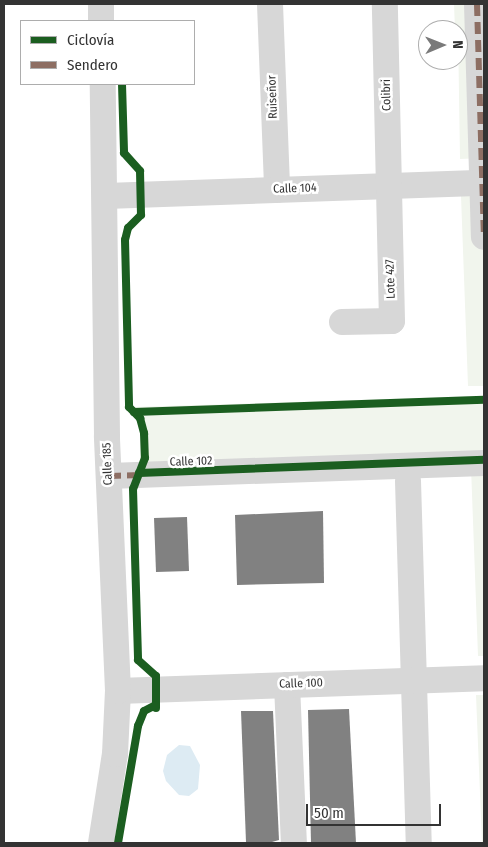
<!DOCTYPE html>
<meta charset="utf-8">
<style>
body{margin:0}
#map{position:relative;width:488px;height:847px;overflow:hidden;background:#fff;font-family:"Fira Sans Condensed",sans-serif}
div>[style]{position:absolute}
.green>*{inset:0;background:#f1f5ed}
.water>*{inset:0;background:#ddebf3}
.building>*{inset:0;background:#818181}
.minor>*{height:26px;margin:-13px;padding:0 13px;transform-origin:13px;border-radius:13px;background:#d7d7d7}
.quiet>*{height:6px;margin-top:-3px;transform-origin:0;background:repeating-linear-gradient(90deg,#8d6e63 0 12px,transparent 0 18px)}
.cycleway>*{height:8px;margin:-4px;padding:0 4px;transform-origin:4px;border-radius:4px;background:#1b5e20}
span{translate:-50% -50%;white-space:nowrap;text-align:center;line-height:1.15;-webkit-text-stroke:5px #fff;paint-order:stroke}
.street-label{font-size:12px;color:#333}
.frame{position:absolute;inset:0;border:5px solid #333;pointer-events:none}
.legend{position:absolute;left:20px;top:20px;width:175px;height:65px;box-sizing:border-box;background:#fff;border:1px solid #adadad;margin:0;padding:6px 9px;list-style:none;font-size:15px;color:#333}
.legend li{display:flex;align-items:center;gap:10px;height:25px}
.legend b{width:25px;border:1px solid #adadad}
.north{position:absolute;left:418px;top:20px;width:50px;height:50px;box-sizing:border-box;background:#fff;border:1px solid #adadad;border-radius:50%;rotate:89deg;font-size:14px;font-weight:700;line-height:20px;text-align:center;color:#333}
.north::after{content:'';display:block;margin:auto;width:18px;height:22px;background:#7a7a7a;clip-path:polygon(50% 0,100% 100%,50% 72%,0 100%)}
.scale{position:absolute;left:306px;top:804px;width:135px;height:22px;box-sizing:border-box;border:2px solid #333;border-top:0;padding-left:6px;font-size:15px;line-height:18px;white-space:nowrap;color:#333;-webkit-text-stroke:4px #fff;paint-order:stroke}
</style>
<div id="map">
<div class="green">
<i style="clip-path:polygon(454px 4px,484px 4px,484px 158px,460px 159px,458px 30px,455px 30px)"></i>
<i style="clip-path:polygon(484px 195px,484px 386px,468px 386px,461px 196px)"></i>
<i style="clip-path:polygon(484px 396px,484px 457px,144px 470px,147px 430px,132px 407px)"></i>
<i style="clip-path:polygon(484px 466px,484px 656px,478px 656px,471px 467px)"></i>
<i style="clip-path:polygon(476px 695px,484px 695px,484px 843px,482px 843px)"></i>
</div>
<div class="water">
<i style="clip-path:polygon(179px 745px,190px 746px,200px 765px,198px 789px,189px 796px,179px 795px,166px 781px,163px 771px,167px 755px)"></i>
</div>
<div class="building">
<i style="clip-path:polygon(323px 511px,324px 583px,237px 585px,235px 515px)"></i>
<i style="clip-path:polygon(187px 517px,189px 571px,156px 572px,154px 518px)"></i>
<i style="clip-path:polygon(349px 709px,356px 843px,311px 843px,308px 710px)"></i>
<i style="clip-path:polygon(241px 711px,273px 711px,279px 840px,272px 842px,246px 842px)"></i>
</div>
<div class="minor">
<i style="left:101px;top:4px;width:17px;rotate:90deg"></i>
<i style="left:270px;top:4px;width:186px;rotate:87.8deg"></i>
<i style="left:477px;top:4px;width:233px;rotate:88.3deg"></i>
<i style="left:106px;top:196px;width:378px;rotate:-2deg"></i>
<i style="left:342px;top:322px;width:50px;rotate:-1.1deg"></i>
<i style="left:392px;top:321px;width:317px;rotate:-91.3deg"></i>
<i style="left:109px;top:476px;width:375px;rotate:-2deg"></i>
<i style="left:408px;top:481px;width:362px;rotate:88.3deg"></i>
<i style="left:287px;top:685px;width:158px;rotate:87.5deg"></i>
<i style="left:118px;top:691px;width:366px;rotate:-2deg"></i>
<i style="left:101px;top:843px;width:90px;rotate:-81.1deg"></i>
<i style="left:115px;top:754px;width:63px;rotate:-87.3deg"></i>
<i style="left:118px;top:691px;width:255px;rotate:-92.5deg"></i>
<i style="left:107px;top:436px;width:352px;rotate:-90.7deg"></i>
</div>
<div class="quiet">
<i style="left:477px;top:4px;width:233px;rotate:88.3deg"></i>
<i style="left:109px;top:476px;width:32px;rotate:-2deg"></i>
</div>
<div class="cycleway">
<i style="left:122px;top:84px;width:69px;rotate:88.3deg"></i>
<i style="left:124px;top:153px;width:24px;rotate:48deg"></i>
<i style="left:140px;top:171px;width:44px;rotate:88.7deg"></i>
<i style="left:141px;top:215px;width:18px;rotate:135deg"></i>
<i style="left:128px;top:228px;width:12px;rotate:104deg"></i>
<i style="left:125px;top:240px;width:167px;rotate:88.6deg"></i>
<i style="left:129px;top:407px;width:16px;rotate:45deg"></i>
<i style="left:140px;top:418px;width:16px;rotate:75deg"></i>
<i style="left:144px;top:433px;width:25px;rotate:88deg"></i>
<i style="left:145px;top:458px;width:33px;rotate:111deg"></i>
<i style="left:133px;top:489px;width:171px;rotate:88.3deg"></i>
<i style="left:138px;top:660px;width:24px;rotate:42deg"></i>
<i style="left:156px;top:676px;width:32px;rotate:90deg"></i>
<i style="left:134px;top:412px;width:350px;rotate:-2deg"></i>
<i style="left:139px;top:473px;width:345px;rotate:-2.2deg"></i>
<i style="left:118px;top:843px;width:119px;rotate:-80.3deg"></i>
<i style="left:138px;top:726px;width:16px;rotate:-68deg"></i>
<i style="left:144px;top:711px;width:13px;rotate:-27deg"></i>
</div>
<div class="street-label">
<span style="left:387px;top:95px;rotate:-91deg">Colibri</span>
<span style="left:273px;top:97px;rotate:-92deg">Ruiseñor</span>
<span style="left:295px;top:189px;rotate:-2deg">Calle 104</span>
<span style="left:391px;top:279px;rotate:-92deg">Lote 427</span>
<span style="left:191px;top:462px;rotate:-2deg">Calle 102</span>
<span style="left:108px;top:464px;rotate:-92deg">Calle 185</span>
<span style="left:301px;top:684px;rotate:-2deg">Calle 100</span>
</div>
<div class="frame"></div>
<ul class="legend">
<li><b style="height:6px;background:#1b5e20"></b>Ciclovía</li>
<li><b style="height:6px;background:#8d6e63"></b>Sendero</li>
</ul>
<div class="north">N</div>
<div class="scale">50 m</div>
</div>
